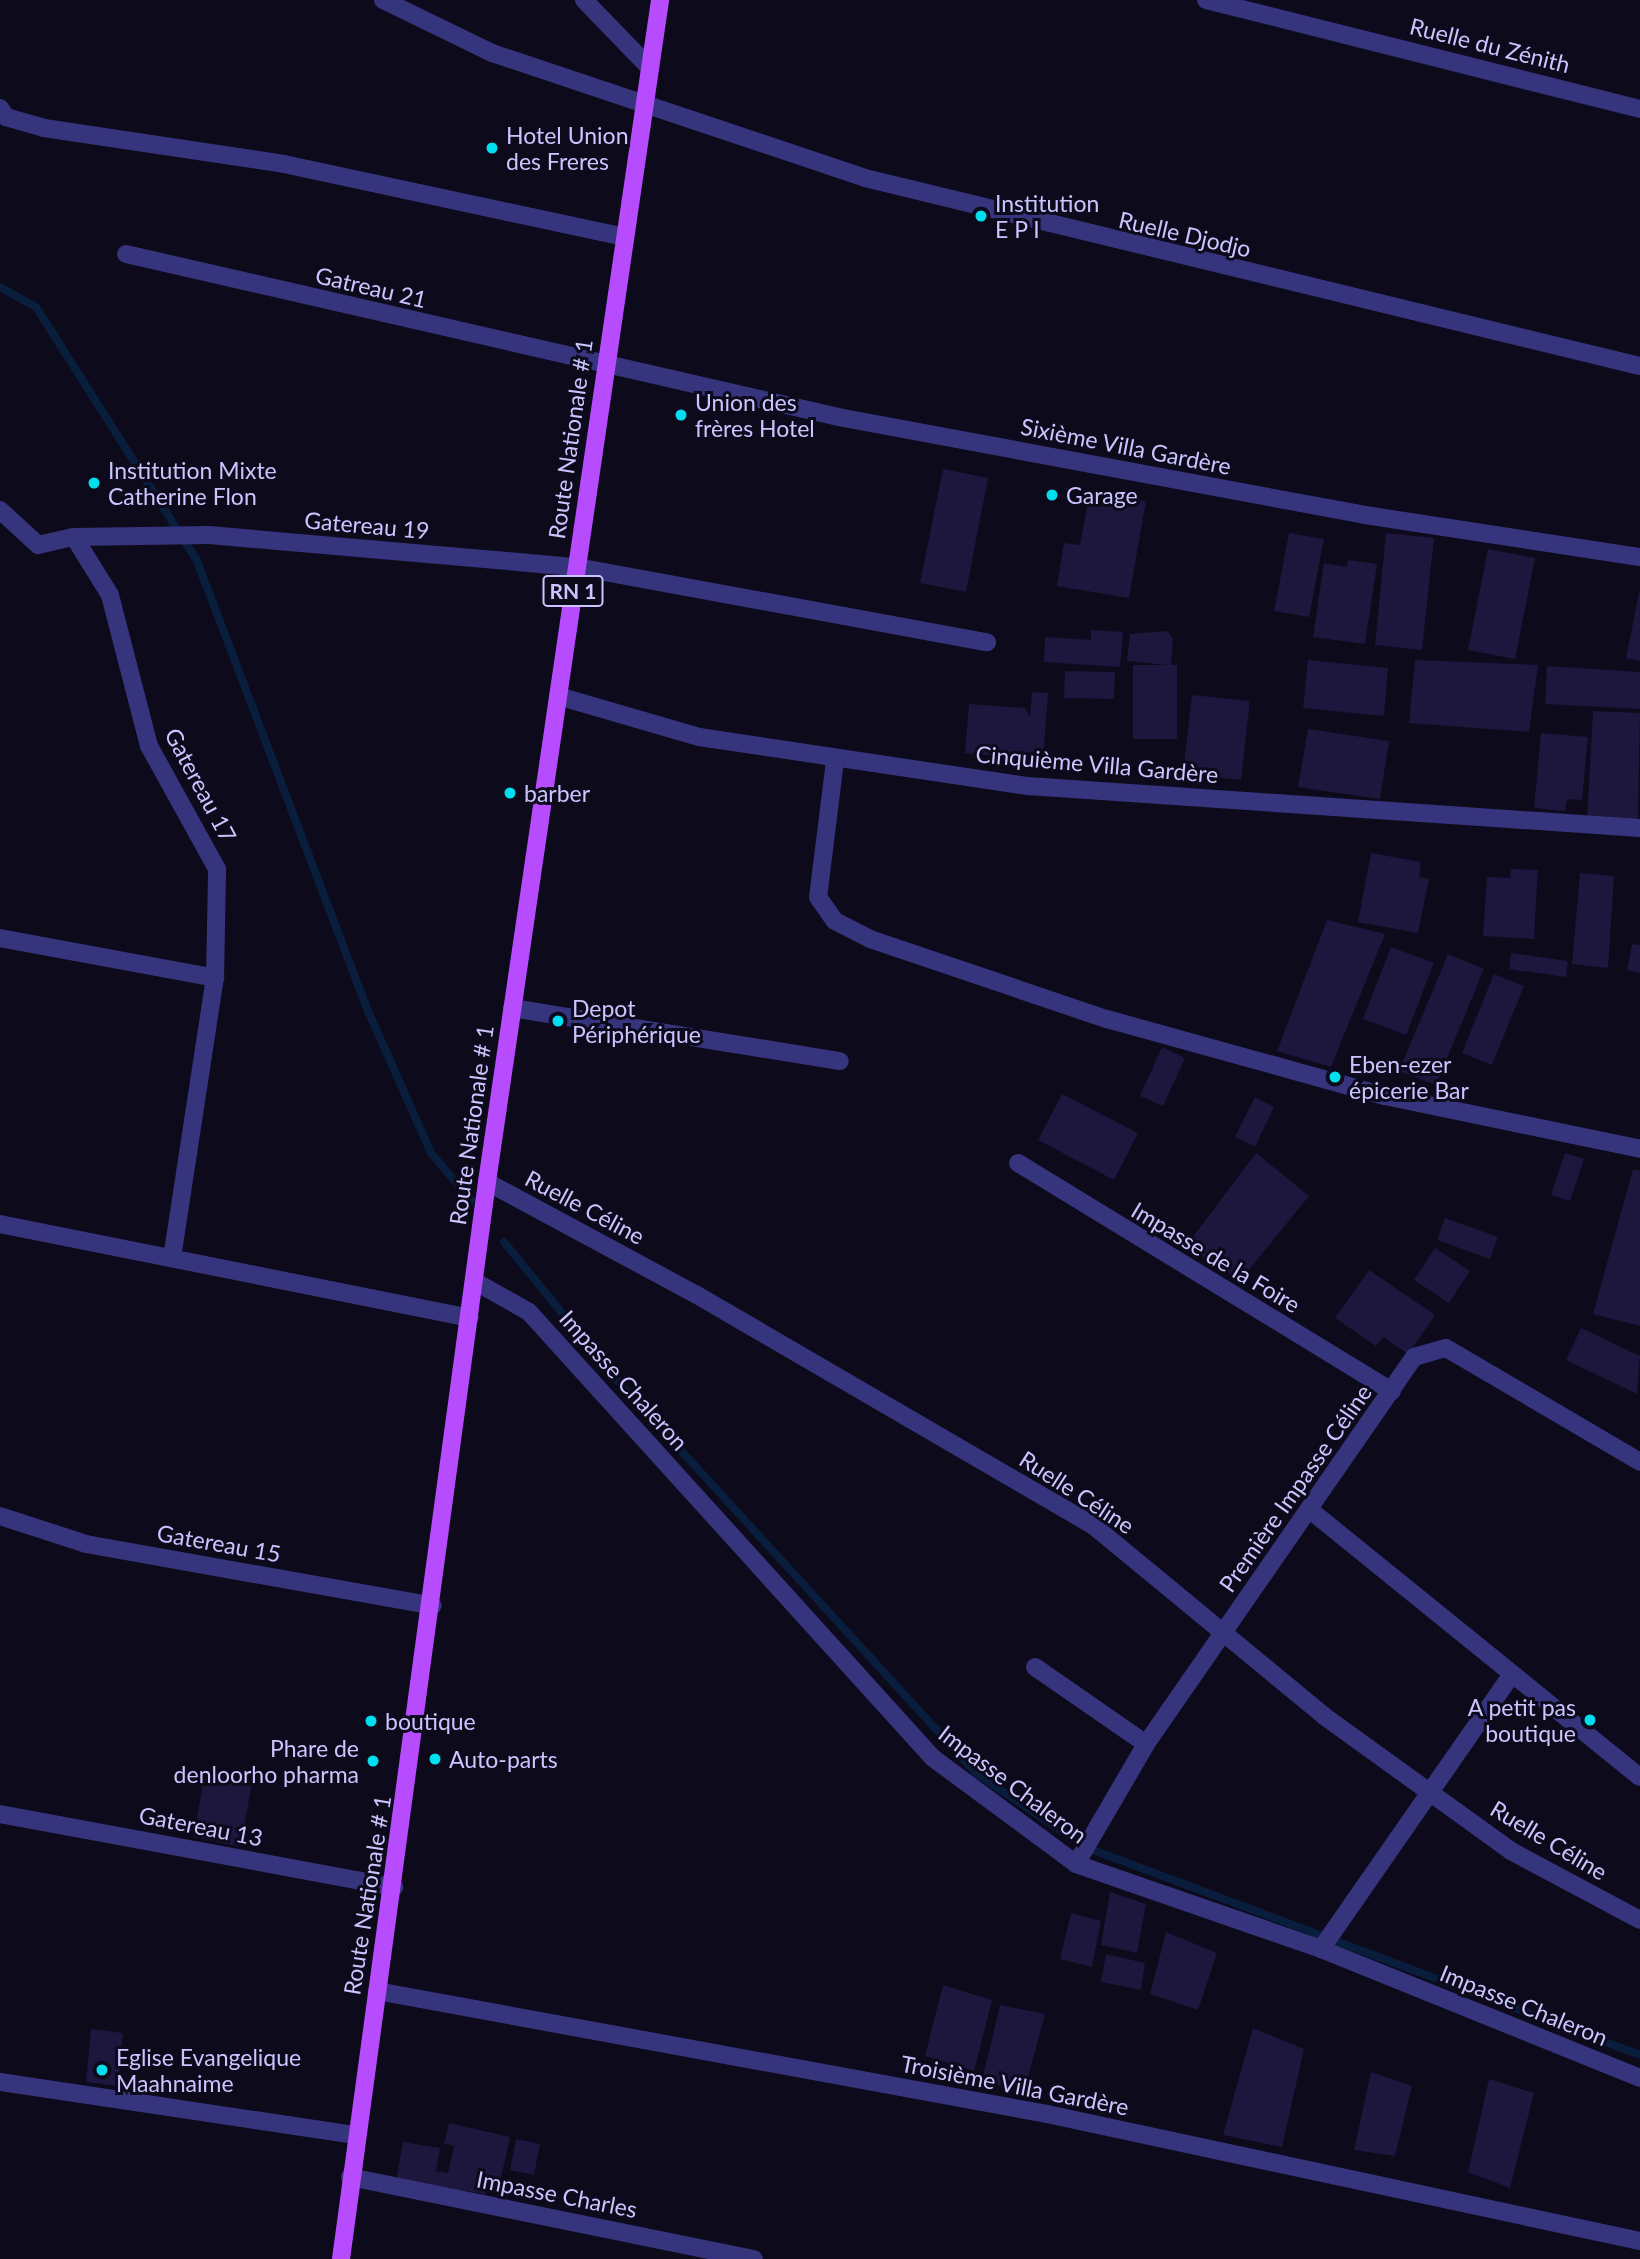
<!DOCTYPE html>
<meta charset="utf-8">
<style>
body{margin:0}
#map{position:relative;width:1640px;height:2259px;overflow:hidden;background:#0d0a1c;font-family:Lato,sans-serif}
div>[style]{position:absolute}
.stream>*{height:8px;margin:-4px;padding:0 4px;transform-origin:4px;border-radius:4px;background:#091d3c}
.building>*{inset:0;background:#1d163d}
.minor>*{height:18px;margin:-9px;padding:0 9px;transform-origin:9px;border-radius:9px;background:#35347c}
.major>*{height:18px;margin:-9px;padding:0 9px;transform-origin:9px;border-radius:9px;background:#b74cff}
.dots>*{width:19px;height:19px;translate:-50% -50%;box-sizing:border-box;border:4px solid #0d0a1c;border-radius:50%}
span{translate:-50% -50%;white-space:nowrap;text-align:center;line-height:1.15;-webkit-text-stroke:6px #0d0a1c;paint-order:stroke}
.shield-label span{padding:2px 5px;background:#0d0a1c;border:2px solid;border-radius:5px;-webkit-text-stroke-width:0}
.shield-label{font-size:21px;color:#cac5ff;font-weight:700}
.street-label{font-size:23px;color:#cac5ff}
.poi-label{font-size:23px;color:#cac5ff}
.left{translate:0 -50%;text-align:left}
.right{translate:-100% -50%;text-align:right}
</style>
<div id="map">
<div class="stream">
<i style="left:0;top:287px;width:41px;rotate:29.1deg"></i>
<i style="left:36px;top:307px;width:301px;rotate:57.6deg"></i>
<i style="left:197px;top:561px;width:484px;rotate:69.2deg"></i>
<i style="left:369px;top:1013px;width:153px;rotate:66.1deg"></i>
<i style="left:431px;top:1153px;width:62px;rotate:49.6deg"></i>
<i style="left:504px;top:1242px;width:185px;rotate:50.7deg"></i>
<i style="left:621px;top:1385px;width:526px;rotate:47.54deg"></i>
<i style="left:976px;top:1773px;width:132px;rotate:34.2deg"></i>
<i style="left:1085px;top:1847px;width:593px;rotate:20.54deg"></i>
</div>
<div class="building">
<i style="clip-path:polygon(943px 469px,988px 478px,966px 592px,920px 583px)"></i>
<i style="clip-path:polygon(1090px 492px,1146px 501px,1129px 598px,1057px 586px,1064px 543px,1080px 545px)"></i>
<i style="clip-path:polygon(1289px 533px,1324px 539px,1309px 617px,1274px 611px)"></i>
<i style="clip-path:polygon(1386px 533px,1434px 538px,1422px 650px,1375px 645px)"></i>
<i style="clip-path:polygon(1488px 549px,1535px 558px,1515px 659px,1468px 650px)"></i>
<i style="clip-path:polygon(1348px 560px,1377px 564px,1365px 644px,1313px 637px,1324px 563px,1347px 567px)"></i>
<i style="clip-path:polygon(1639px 593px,1640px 593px,1640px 661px,1626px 658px)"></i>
<i style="clip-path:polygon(1091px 630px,1123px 632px,1120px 667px,1044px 662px,1045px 637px,1091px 640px)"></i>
<i style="clip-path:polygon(1167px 631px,1173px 638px,1171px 665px,1177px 665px,1177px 739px,1133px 739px,1133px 665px,1168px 665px,1127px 661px,1130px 634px)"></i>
<i style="clip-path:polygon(1308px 660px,1388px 668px,1384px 716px,1303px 708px)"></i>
<i style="clip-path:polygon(1415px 660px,1538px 665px,1529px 732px,1409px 723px)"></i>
<i style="clip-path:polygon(1547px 666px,1640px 672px,1640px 709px,1545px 704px)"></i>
<i style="clip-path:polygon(1065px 671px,1115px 672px,1114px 699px,1064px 698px)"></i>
<i style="clip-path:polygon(1032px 692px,1048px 693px,1043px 760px,965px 753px,969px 704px,1025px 708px,1030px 717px)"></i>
<i style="clip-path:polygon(1192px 695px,1250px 701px,1241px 780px,1183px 774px)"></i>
<i style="clip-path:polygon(1593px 711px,1640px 713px,1638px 822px,1587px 820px)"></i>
<i style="clip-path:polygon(1308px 729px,1389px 741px,1380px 799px,1298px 787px)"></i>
<i style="clip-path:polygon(1541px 733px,1588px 737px,1582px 800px,1567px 799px,1565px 811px,1534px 808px)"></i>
<i style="clip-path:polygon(1371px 853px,1421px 862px,1419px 877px,1429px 879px,1418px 933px,1358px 922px)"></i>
<i style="clip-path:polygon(1511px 869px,1538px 870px,1534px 939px,1483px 936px,1487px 877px,1510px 878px)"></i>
<i style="clip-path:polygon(1580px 873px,1614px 876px,1608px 968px,1572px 964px)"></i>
<i style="clip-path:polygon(1327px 920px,1385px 934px,1331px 1067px,1277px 1051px)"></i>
<i style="clip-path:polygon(1632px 944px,1640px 945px,1640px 973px,1627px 970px)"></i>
<i style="clip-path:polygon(1391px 947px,1434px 963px,1406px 1035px,1363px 1019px)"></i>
<i style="clip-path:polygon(1511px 953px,1568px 961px,1566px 977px,1509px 969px)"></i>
<i style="clip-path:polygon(1448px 954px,1484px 969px,1436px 1085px,1399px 1071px)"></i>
<i style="clip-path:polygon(1494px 974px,1524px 986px,1492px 1065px,1462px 1053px)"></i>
<i style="clip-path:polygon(1162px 1047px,1185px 1058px,1163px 1106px,1140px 1096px)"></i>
<i style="clip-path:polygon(1062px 1094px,1138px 1133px,1114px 1180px,1038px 1140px)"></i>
<i style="clip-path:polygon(1255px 1097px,1274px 1107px,1255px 1147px,1235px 1137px)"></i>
<i style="clip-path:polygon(1256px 1153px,1309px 1196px,1240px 1281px,1186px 1246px)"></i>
<i style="clip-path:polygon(1565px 1153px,1584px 1159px,1570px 1201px,1551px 1195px)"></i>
<i style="clip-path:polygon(1633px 1169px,1640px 1171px,1640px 1326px,1593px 1314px)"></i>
<i style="clip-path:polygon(1445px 1218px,1498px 1237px,1490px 1259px,1437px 1240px)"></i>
<i style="clip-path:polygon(1435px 1248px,1470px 1271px,1449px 1303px,1414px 1280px)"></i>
<i style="clip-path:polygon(1369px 1270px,1435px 1315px,1408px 1354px,1383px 1337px,1376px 1346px,1335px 1318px)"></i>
<i style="clip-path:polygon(1581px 1328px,1640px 1356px,1637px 1394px,1566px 1360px)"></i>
<i style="clip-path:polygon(205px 1771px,252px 1781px,241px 1847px,194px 1837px)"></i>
<i style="clip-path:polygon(1110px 1892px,1146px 1904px,1137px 1953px,1101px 1945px)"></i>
<i style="clip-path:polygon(1071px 1913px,1101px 1921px,1092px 1967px,1060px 1959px)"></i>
<i style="clip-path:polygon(1166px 1932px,1217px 1953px,1198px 2010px,1150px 1994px)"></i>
<i style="clip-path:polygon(1106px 1954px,1145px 1963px,1141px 1990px,1101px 1982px)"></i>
<i style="clip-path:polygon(943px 1985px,992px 2000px,974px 2071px,925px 2056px)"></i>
<i style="clip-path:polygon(1000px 2005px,1045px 2014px,1024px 2092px,982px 2081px)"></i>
<i style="clip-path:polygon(1253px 2028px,1304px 2049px,1282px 2147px,1223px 2135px)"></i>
<i style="clip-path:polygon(91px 2029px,123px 2033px,118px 2086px,86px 2082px)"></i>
<i style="clip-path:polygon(1371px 2072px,1412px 2086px,1395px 2156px,1354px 2150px)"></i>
<i style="clip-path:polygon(1489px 2079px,1534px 2093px,1510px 2188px,1468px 2172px)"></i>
<i style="clip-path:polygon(449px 2123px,510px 2137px,501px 2178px,490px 2175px,486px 2194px,396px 2181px,403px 2142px,440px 2148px,436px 2171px,448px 2173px,454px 2146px,444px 2144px)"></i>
<i style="clip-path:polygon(516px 2139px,540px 2144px,534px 2175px,510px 2170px)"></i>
</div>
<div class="minor">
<i style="left:383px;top:0;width:121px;rotate:25.9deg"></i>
<i style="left:492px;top:53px;width:393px;rotate:18.5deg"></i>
<i style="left:865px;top:178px;width:797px;rotate:13.64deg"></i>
<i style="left:584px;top:0;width:95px;rotate:45.9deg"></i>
<i style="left:1206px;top:0;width:447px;rotate:14.1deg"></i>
<i style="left:0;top:108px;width:11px;rotate:56deg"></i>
<i style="left:6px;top:117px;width:40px;rotate:16deg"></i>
<i style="left:44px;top:128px;width:243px;rotate:8.5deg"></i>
<i style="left:284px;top:164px;width:349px;rotate:12.1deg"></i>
<i style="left:126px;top:254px;width:730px;rotate:12.89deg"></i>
<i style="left:838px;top:417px;width:536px;rotate:10.53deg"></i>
<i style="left:1365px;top:515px;width:278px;rotate:8.7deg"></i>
<i style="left:0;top:510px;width:52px;rotate:42.6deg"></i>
<i style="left:38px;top:545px;width:37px;rotate:-13deg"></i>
<i style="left:74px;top:537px;width:135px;rotate:-0.8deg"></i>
<i style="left:209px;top:535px;width:369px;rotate:5deg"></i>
<i style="left:577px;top:567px;width:417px;rotate:10.4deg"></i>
<i style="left:558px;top:696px;width:147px;rotate:16.2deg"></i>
<i style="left:699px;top:737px;width:333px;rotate:8.5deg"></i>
<i style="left:1028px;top:786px;width:613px;rotate:3.93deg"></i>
<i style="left:835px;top:761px;width:137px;rotate:97.1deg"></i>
<i style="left:818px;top:897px;width:29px;rotate:55deg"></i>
<i style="left:835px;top:921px;width:39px;rotate:27deg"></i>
<i style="left:870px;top:939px;width:250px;rotate:18.7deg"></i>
<i style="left:1107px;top:1019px;width:288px;rotate:15.5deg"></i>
<i style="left:1385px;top:1096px;width:260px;rotate:11.7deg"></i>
<i style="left:0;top:938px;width:219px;rotate:10.5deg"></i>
<i style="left:215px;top:978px;width:109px;rotate:-88.9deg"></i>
<i style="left:217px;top:869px;width:141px;rotate:-118.9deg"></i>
<i style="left:149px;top:746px;width:156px;rotate:-104.5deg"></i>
<i style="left:110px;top:595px;width:68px;rotate:-121.8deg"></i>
<i style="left:512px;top:1008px;width:332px;rotate:9.2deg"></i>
<i style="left:1018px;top:1163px;width:438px;rotate:31.4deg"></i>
<i style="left:487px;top:1182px;width:238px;rotate:28.3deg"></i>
<i style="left:697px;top:1295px;width:461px;rotate:30.2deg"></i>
<i style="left:1095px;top:1527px;width:297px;rotate:39.5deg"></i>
<i style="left:1324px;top:1716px;width:231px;rotate:35.8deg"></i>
<i style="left:1511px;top:1851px;width:146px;rotate:28.1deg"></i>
<i style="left:0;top:1224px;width:479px;rotate:11.3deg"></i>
<i style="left:172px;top:1258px;width:283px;rotate:-81.3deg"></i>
<i style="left:474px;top:1281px;width:63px;rotate:29.4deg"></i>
<i style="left:529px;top:1312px;width:602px;rotate:47.83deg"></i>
<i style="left:933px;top:1758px;width:178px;rotate:36.5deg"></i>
<i style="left:1076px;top:1864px;width:259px;rotate:19.1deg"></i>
<i style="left:1321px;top:1949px;width:344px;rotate:22deg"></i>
<i style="left:1310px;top:1510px;width:424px;rotate:39deg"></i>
<i style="left:0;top:1516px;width:90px;rotate:18deg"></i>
<i style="left:86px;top:1544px;width:352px;rotate:10.1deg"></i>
<i style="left:1035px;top:1667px;width:135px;rotate:34.7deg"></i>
<i style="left:0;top:1814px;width:401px;rotate:10.5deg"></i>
<i style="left:1076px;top:1864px;width:139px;rotate:-59.7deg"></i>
<i style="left:1146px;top:1744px;width:471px;rotate:-55.3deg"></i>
<i style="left:1414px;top:1357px;width:33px;rotate:-16deg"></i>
<i style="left:1446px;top:1348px;width:225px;rotate:30.4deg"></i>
<i style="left:1321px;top:1949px;width:335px;rotate:-55.2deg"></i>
<i style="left:377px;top:1991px;width:681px;rotate:10.4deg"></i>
<i style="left:1047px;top:2114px;width:606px;rotate:12.09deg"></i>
<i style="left:0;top:2082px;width:358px;rotate:8.5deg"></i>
<i style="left:350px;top:2177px;width:412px;rotate:11.5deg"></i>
</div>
<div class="major">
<i style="left:341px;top:2259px;width:1087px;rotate:-82.28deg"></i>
<i style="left:487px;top:1182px;width:1195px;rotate:-81.67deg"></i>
</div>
<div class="dots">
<i style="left:492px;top:148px;background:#00dff0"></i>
<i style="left:981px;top:216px;background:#00dff0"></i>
<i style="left:681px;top:415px;background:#00dff0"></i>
<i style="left:94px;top:483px;background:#00dff0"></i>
<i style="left:1052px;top:495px;background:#00dff0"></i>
<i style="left:510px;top:793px;background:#00dff0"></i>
<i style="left:558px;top:1021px;background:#00dff0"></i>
<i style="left:1335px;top:1077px;background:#00dff0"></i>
<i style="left:1590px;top:1720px;background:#00dff0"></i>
<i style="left:371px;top:1721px;background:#00dff0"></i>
<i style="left:435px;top:1759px;background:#00dff0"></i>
<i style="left:373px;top:1761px;background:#00dff0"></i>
<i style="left:102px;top:2070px;background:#00dff0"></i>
</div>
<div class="shield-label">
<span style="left:573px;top:591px">RN 1</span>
</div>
<div class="street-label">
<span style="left:1490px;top:45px;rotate:14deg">Ruelle du Zénith</span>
<span style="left:1185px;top:234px;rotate:13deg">Ruelle Djodjo</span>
<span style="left:371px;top:287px;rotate:13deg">Gatreau 21</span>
<span style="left:570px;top:439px;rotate:-82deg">Route Nationale # 1</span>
<span style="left:1126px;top:446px;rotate:11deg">Sixième Villa Gardère</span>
<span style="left:367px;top:525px;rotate:5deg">Gatereau 19</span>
<span style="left:1097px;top:764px;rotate:5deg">Cinquième Villa Gardère</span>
<span style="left:201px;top:785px;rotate:62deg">Gatereau 17</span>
<span style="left:471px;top:1125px;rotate:-82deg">Route Nationale # 1</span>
<span style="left:585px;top:1207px;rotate:28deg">Ruelle Céline</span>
<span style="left:1216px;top:1257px;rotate:31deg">Impasse de la Foire</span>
<span style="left:624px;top:1380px;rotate:48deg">Impasse Chaleron</span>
<span style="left:1295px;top:1488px;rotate:-55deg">Première Impasse Céline</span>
<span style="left:1077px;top:1492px;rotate:33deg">Ruelle Céline</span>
<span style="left:219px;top:1543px;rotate:10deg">Gatereau 15</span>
<span style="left:1013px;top:1784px;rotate:37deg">Impasse Chaleron</span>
<span style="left:201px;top:1826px;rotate:11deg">Gatereau 13</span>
<span style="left:1549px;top:1840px;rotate:31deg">Ruelle Céline</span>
<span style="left:367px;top:1895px;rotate:-81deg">Route Nationale # 1</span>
<span style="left:1524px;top:2005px;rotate:22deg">Impasse Chaleron</span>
<span style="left:1015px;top:2085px;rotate:11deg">Troisième Villa Gardère</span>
<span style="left:557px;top:2194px;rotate:11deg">Impasse Charles</span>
</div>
<div class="poi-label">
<span class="left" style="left:506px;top:148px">Hotel Union<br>des Freres</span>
<span class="left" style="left:995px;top:216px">Institution<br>E P I</span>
<span class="left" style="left:695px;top:415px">Union des<br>frères Hotel</span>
<span class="left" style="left:108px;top:483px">Institution Mixte<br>Catherine Flon</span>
<span class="left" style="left:1066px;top:495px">Garage</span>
<span class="left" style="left:524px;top:793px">barber</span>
<span class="left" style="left:572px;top:1021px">Depot<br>Périphérique</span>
<span class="left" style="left:1349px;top:1077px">Eben-ezer<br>épicerie Bar</span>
<span class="right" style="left:1576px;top:1720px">A petit pas<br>boutique</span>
<span class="left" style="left:385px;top:1721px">boutique</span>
<span class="right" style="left:359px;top:1761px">Phare de<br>denloorho pharma</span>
<span class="left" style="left:449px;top:1759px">Auto-parts</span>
<span class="left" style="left:116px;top:2070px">Eglise Evangelique<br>Maahnaime</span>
</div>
</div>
